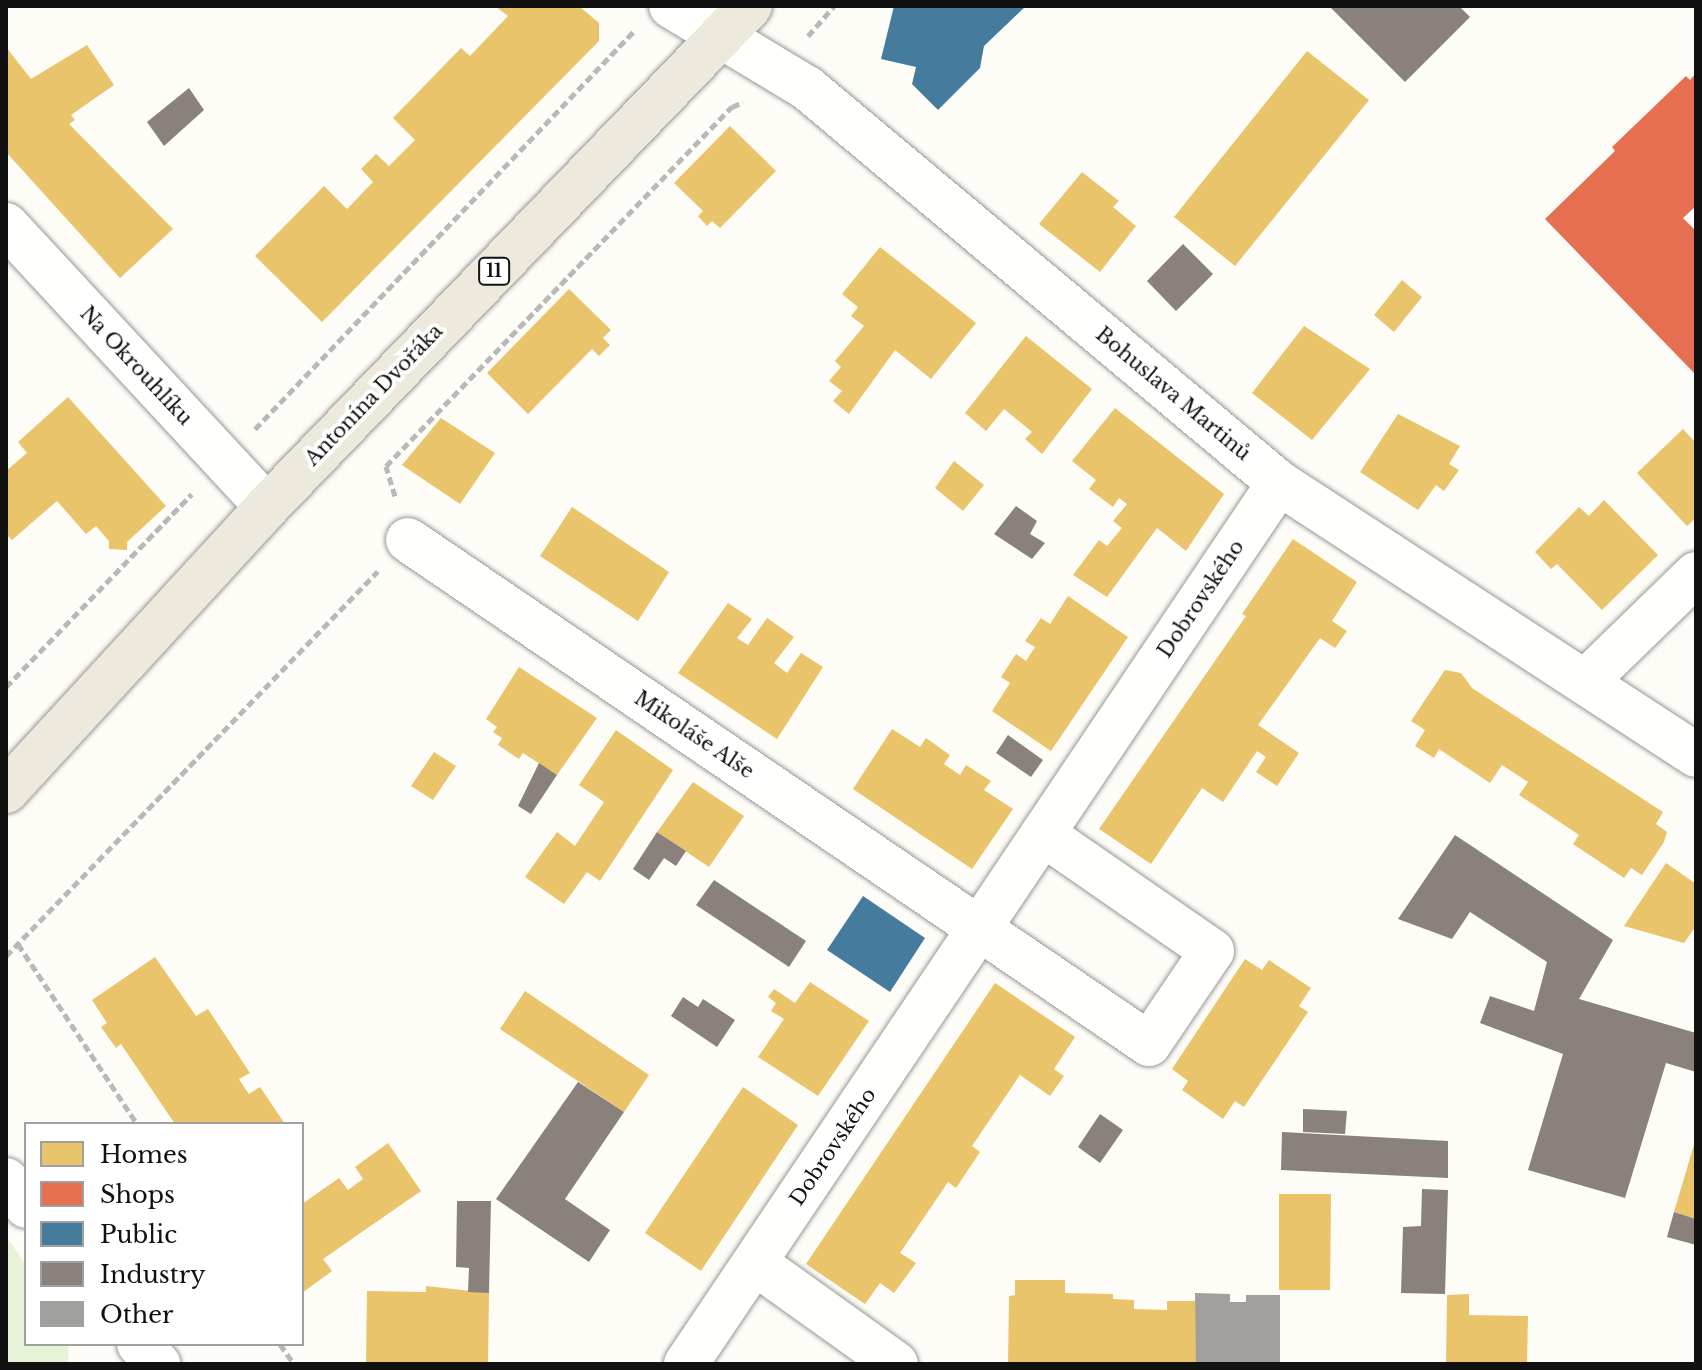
<!DOCTYPE html>
<meta charset="utf-8">
<style>
body{margin:0}
#map{position:relative;width:1702px;height:1370px;overflow:hidden;background:#fdfcf7;font-family:"Libre Baskerville",serif}
div>[style]{position:absolute}
.green>*{inset:0;background:#e7f3d7}
.homes>*{inset:0;background:#e9c46a}
.shops>*{inset:0;background:#e76f51}
.public>*{inset:0;background:#457b9d}
.industry>*{inset:0;background:#8a817c}
.building>*{inset:0;background:#a19f9c}
.path>*{height:5px;margin-top:-2.5px;transform-origin:0;background:repeating-linear-gradient(90deg,#b9b9b8 0 8px,transparent 0 12px)}
.roads{filter:drop-shadow(0 0 2px #979795) drop-shadow(0 0 2px #979795)}
.minor>*{height:44px;margin:-22px;padding:0 22px;transform-origin:22px;border-radius:22px;background:#fffffe}
.major>*{height:44px;margin:-22px;padding:0 22px;transform-origin:22px;border-radius:22px;background:#ede9dc}
span{translate:-50% -50%;white-space:nowrap;text-align:center;line-height:1.15;-webkit-text-stroke:8px #fff;paint-order:stroke}
.shield-label span{padding:2px 6px;background:#fff;border:2px solid;border-radius:6px;-webkit-text-stroke-width:0}
.shield-label{font-size:18px;color:#111;font-weight:700}
.street-label{font-size:20px;color:#111}
.frame{position:absolute;inset:0;border:8px solid #111;pointer-events:none}
.legend{position:absolute;left:24px;top:1122px;width:280px;height:224px;box-sizing:border-box;background:#fff;border:2px solid #a0a0a0;margin:0;padding:10px 14px;list-style:none;font-size:24px;color:#111}
.legend li{display:flex;align-items:center;gap:16px;height:40px}
.legend b{width:40px;border:2px solid #a0a0a0}
</style>
<div id="map">
<div class="green">
<i style="clip-path:polygon(6px 1236px,26px 1265px,26px 1344px,69px 1344px,68px 1364px,6px 1364px)"></i>
</div>
<div class="homes">
<i style="clip-path:polygon(495px 6px,579px 6px,599px 23px,599px 41px,322px 322px,255px 256px,324px 186px,347px 209px,373px 182px,361px 169px,376px 154px,389px 166px,415px 140px,393px 118px,461px 48px,470px 56px,508px 16px)"></i>
<i style="clip-path:polygon(87px 45px,114px 85px,71px 115px,75px 120px,69px 124px,173px 229px,120px 278px,6px 152px,6px 47px,31px 79px)"></i>
<i style="clip-path:polygon(1307px 51px,1369px 100px,1235px 266px,1174px 217px)"></i>
<i style="clip-path:polygon(730px 126px,776px 171px,720px 228px,712px 221px,707px 226px,698px 216px,703px 211px,674px 183px)"></i>
<i style="clip-path:polygon(1082px 172px,1119px 201px,1113px 207px,1136px 226px,1100px 272px,1039px 224px)"></i>
<i style="clip-path:polygon(880px 247px,976px 323px,931px 379px,895px 350px,849px 414px,833px 401px,842px 391px,829px 381px,841px 367px,835px 361px,864px 326px,851px 316px,858px 307px,842px 294px)"></i>
<i style="clip-path:polygon(1402px 280px,1422px 297px,1394px 332px,1374px 315px)"></i>
<i style="clip-path:polygon(569px 289px,611px 330px,603px 338px,610px 345px,599px 356px,592px 349px,528px 414px,487px 373px)"></i>
<i style="clip-path:polygon(1304px 326px,1370px 369px,1312px 440px,1252px 393px)"></i>
<i style="clip-path:polygon(1026px 336px,1092px 389px,1042px 454px,1025px 439px,1032px 432px,1004px 409px,986px 431px,965px 413px)"></i>
<i style="clip-path:polygon(68px 397px,166px 506px,127px 542px,127px 550px,109px 549px,109px 541px,96px 526px,86px 534px,57px 501px,12px 540px,6px 534px,6px 471px,27px 453px,18px 442px)"></i>
<i style="clip-path:polygon(1115px 408px,1224px 494px,1186px 551px,1157px 528px,1107px 597px,1073px 575px,1099px 540px,1107px 546px,1122px 528px,1113px 521px,1127px 504px,1119px 498px,1113px 507px,1089px 489px,1096px 480px,1072px 461px)"></i>
<i style="clip-path:polygon(1398px 414px,1460px 446px,1449px 464px,1459px 470px,1444px 491px,1436px 485px,1418px 510px,1360px 472px)"></i>
<i style="clip-path:polygon(441px 418px,495px 453px,460px 504px,402px 465px)"></i>
<i style="clip-path:polygon(1683px 429px,1696px 443px,1696px 518px,1687px 526px,1637px 473px)"></i>
<i style="clip-path:polygon(954px 461px,984px 485px,963px 511px,935px 488px)"></i>
<i style="clip-path:polygon(1604px 500px,1658px 555px,1602px 610px,1557px 564px,1551px 569px,1535px 552px,1579px 507px,1589px 516px)"></i>
<i style="clip-path:polygon(572px 507px,669px 572px,638px 621px,540px 556px)"></i>
<i style="clip-path:polygon(1293px 539px,1357px 582px,1332px 621px,1347px 631px,1335px 648px,1320px 638px,1258px 725px,1299px 753px,1277px 786px,1256px 772px,1266px 757px,1257px 751px,1223px 802px,1202px 788px,1151px 864px,1099px 829px,1246px 616px,1242px 614px)"></i>
<i style="clip-path:polygon(1068px 596px,1128px 637px,1051px 751px,992px 711px,1010px 683px,1001px 677px,1016px 654px,1026px 661px,1035px 647px,1025px 641px,1041px 618px,1050px 624px)"></i>
<i style="clip-path:polygon(728px 603px,752px 619px,737px 638px,748px 645px,767px 618px,794px 637px,774px 663px,787px 673px,801px 653px,823px 667px,777px 739px,678px 673px)"></i>
<i style="clip-path:polygon(519px 667px,597px 718px,557px 775px,523px 753px,519px 759px,498px 745px,502px 738px,493px 732px,497px 727px,486px 719px)"></i>
<i style="clip-path:polygon(1445px 670px,1461px 673px,1472px 688px,1663px 812px,1656px 824px,1667px 832px,1664px 842px,1642px 875px,1631px 868px,1624px 878px,1573px 844px,1579px 835px,1519px 795px,1528px 782px,1502px 765px,1490px 783px,1439px 749px,1434px 758px,1415px 746px,1425px 730px,1411px 721px)"></i>
<i style="clip-path:polygon(892px 729px,920px 747px,926px 738px,950px 755px,944px 764px,960px 775px,966px 765px,991px 781px,984px 790px,1013px 809px,972px 869px,853px 789px)"></i>
<i style="clip-path:polygon(616px 730px,673px 770px,600px 881px,587px 872px,564px 904px,525px 877px,557px 832px,575px 846px,604px 802px,579px 785px)"></i>
<i style="clip-path:polygon(434px 752px,456px 766px,433px 800px,411px 786px)"></i>
<i style="clip-path:polygon(693px 782px,744px 816px,709px 867px,657px 832px)"></i>
<i style="clip-path:polygon(1666px 863px,1696px 884px,1696px 926px,1684px 943px,1624px 926px)"></i>
<i style="clip-path:polygon(155px 957px,196px 1016px,208px 1009px,250px 1073px,239px 1079px,244px 1087px,249px 1094px,260px 1087px,285px 1124px,175px 1124px,121px 1044px,116px 1048px,101px 1027px,107px 1023px,92px 1000px)"></i>
<i style="clip-path:polygon(1245px 959px,1262px 970px,1269px 960px,1311px 988px,1299px 1006px,1308px 1012px,1244px 1107px,1235px 1101px,1223px 1119px,1182px 1090px,1188px 1081px,1172px 1069px)"></i>
<i style="clip-path:polygon(810px 982px,869px 1021px,818px 1096px,758px 1057px,784px 1019px,771px 1011px,776px 1003px,768px 997px,774px 989px,795px 1003px)"></i>
<i style="clip-path:polygon(995px 983px,1075px 1037px,1054px 1069px,1064px 1076px,1050px 1096px,1020px 1075px,972px 1146px,980px 1152px,956px 1188px,948px 1182px,900px 1253px,916px 1263px,894px 1293px,880px 1283px,865px 1304px,806px 1264px)"></i>
<i style="clip-path:polygon(525px 991px,649px 1075px,624px 1112px,500px 1029px)"></i>
<i style="clip-path:polygon(743px 1087px,798px 1125px,701px 1271px,645px 1233px)"></i>
<i style="clip-path:polygon(1696px 1138px,1696px 1219px,1674px 1212px)"></i>
<i style="clip-path:polygon(388px 1143px,421px 1191px,323px 1259px,332px 1271px,302px 1293px,302px 1204px,339px 1178px,348px 1190px,363px 1179px,355px 1167px)"></i>
<i style="clip-path:polygon(1279px 1194px,1331px 1194px,1330px 1290px,1279px 1290px)"></i>
<i style="clip-path:polygon(1015px 1280px,1065px 1280px,1065px 1293px,1113px 1294px,1113px 1299px,1134px 1300px,1134px 1309px,1167px 1310px,1167px 1301px,1196px 1301px,1196px 1364px,1008px 1364px,1009px 1296px,1015px 1295px)"></i>
<i style="clip-path:polygon(426px 1286px,489px 1293px,488px 1364px,366px 1364px,367px 1291px,426px 1292px)"></i>
<i style="clip-path:polygon(1469px 1294px,1469px 1315px,1528px 1316px,1527px 1364px,1446px 1364px,1447px 1295px)"></i>
</div>
<div class="shops">
<i style="clip-path:polygon(1696px 73px,1696px 206px,1683px 218px,1696px 231px,1696px 375px,1545px 219px,1615px 151px,1612px 147px,1686px 76px,1690px 80px)"></i>
</div>
<div class="public">
<i style="clip-path:polygon(894px 6px,1026px 6px,984px 46px,980px 68px,938px 110px,912px 84px,916px 67px,881px 59px)"></i>
<i style="clip-path:polygon(863px 896px,925px 938px,890px 992px,827px 950px)"></i>
</div>
<div class="industry">
<i style="clip-path:polygon(1329px 6px,1459px 6px,1470px 17px,1405px 82px)"></i>
<i style="clip-path:polygon(189px 88px,204px 110px,164px 146px,147px 122px)"></i>
<i style="clip-path:polygon(1183px 244px,1213px 274px,1176px 311px,1147px 281px)"></i>
<i style="clip-path:polygon(1016px 506px,1037px 521px,1030px 534px,1045px 543px,1032px 559px,994px 534px)"></i>
<i style="clip-path:polygon(1008px 735px,1043px 760px,1031px 777px,996px 753px)"></i>
<i style="clip-path:polygon(539px 763px,557px 775px,531px 814px,518px 806px)"></i>
<i style="clip-path:polygon(657px 832px,686px 851px,676px 866px,664px 858px,649px 880px,633px 869px)"></i>
<i style="clip-path:polygon(1455px 835px,1613px 940px,1579px 999px,1696px 1033px,1696px 1072px,1666px 1063px,1625px 1198px,1528px 1170px,1563px 1054px,1480px 1023px,1490px 996px,1534px 1011px,1547px 962px,1470px 912px,1452px 939px,1398px 919px)"></i>
<i style="clip-path:polygon(714px 880px,806px 941px,789px 967px,696px 905px)"></i>
<i style="clip-path:polygon(683px 997px,698px 1007px,703px 999px,735px 1020px,717px 1047px,671px 1016px)"></i>
<i style="clip-path:polygon(578px 1082px,624px 1112px,565px 1199px,610px 1230px,589px 1262px,496px 1199px)"></i>
<i style="clip-path:polygon(1303px 1109px,1347px 1111px,1345px 1134px,1303px 1132px)"></i>
<i style="clip-path:polygon(1100px 1114px,1123px 1130px,1100px 1163px,1078px 1147px)"></i>
<i style="clip-path:polygon(1282px 1132px,1448px 1141px,1448px 1178px,1281px 1170px)"></i>
<i style="clip-path:polygon(1422px 1189px,1448px 1190px,1445px 1294px,1401px 1293px,1403px 1227px,1421px 1226px)"></i>
<i style="clip-path:polygon(457px 1201px,491px 1201px,489px 1293px,468px 1292px,469px 1268px,456px 1267px)"></i>
<i style="clip-path:polygon(1674px 1212px,1696px 1219px,1696px 1245px,1667px 1237px)"></i>
</div>
<div class="building">
<i style="clip-path:polygon(1195px 1293px,1230px 1294px,1230px 1302px,1246px 1302px,1246px 1295px,1280px 1295px,1280px 1364px,1196px 1364px)"></i>
</div>
<div class="path">
<i style="left:808px;top:36px;width:40px;rotate:-49deg"></i>
<i style="left:255px;top:429px;width:550px;rotate:-46.4deg"></i>
<i style="left:395px;top:496px;width:31px;rotate:-107deg"></i>
<i style="left:386px;top:466px;width:499px;rotate:-46.1deg"></i>
<i style="left:732px;top:107px;width:12px;rotate:-24deg"></i>
<i style="left:6px;top:687px;width:268px;rotate:-46.1deg"></i>
<i style="left:18px;top:944px;width:216px;rotate:56.5deg"></i>
<i style="left:6px;top:956px;width:535px;rotate:-45.98deg"></i>
<i style="left:280px;top:1344px;width:24px;rotate:55deg"></i>
</div>
<div class="roads">
<div class="minor">
<i style="left:671px;top:6px;width:159px;rotate:31.1deg"></i>
<i style="left:807px;top:88px;width:615px;rotate:39.92deg"></i>
<i style="left:1279px;top:483px;width:498px;rotate:33.1deg"></i>
<i style="left:6px;top:225px;width:384px;rotate:47.2deg"></i>
<i style="left:408px;top:540px;width:896px;rotate:34.22deg"></i>
<i style="left:1149px;top:1044px;width:112px;rotate:-55.9deg"></i>
<i style="left:1212px;top:951px;width:206px;rotate:-145.3deg"></i>
<i style="left:1585px;top:682px;width:155px;rotate:-44.2deg"></i>
<i style="left:6px;top:1180px;width:33px;rotate:52deg"></i>
<i style="left:755px;top:1263px;width:173px;rotate:35.6deg"></i>
<i style="left:139px;top:1344px;width:28px;rotate:46deg"></i>
<i style="left:686px;top:1364px;width:1062px;rotate:-56.06deg"></i>
</div>
<div class="major">
<i style="left:6px;top:791px;width:386px;rotate:-47.4deg"></i>
<i style="left:267px;top:507px;width:696px;rotate:-46.05deg"></i>
</div>
</div>
<div class="shield-label">
<span style="left:494px;top:271px">11</span>
</div>
<div class="street-label">
<span style="left:136px;top:366px;rotate:47deg">Na Okrouhlíku</span>
<span style="left:1173px;top:394px;rotate:40deg">Bohuslava Martinů</span>
<span style="left:374px;top:395px;rotate:-46deg">Antonína Dvořáka</span>
<span style="left:1201px;top:599px;rotate:-56deg">Dobrovského</span>
<span style="left:694px;top:735px;rotate:34deg">Mikoláše Alše</span>
<span style="left:833px;top:1147px;rotate:-56deg">Dobrovského</span>
</div>
<div class="frame"></div>
<ul class="legend">
<li><b style="height:22px;background:#e9c46a"></b>Homes</li>
<li><b style="height:22px;background:#e76f51"></b>Shops</li>
<li><b style="height:22px;background:#457b9d"></b>Public</li>
<li><b style="height:22px;background:#8a817c"></b>Industry</li>
<li><b style="height:22px;background:#a19f9c"></b>Other</li>
</ul>
</div>
